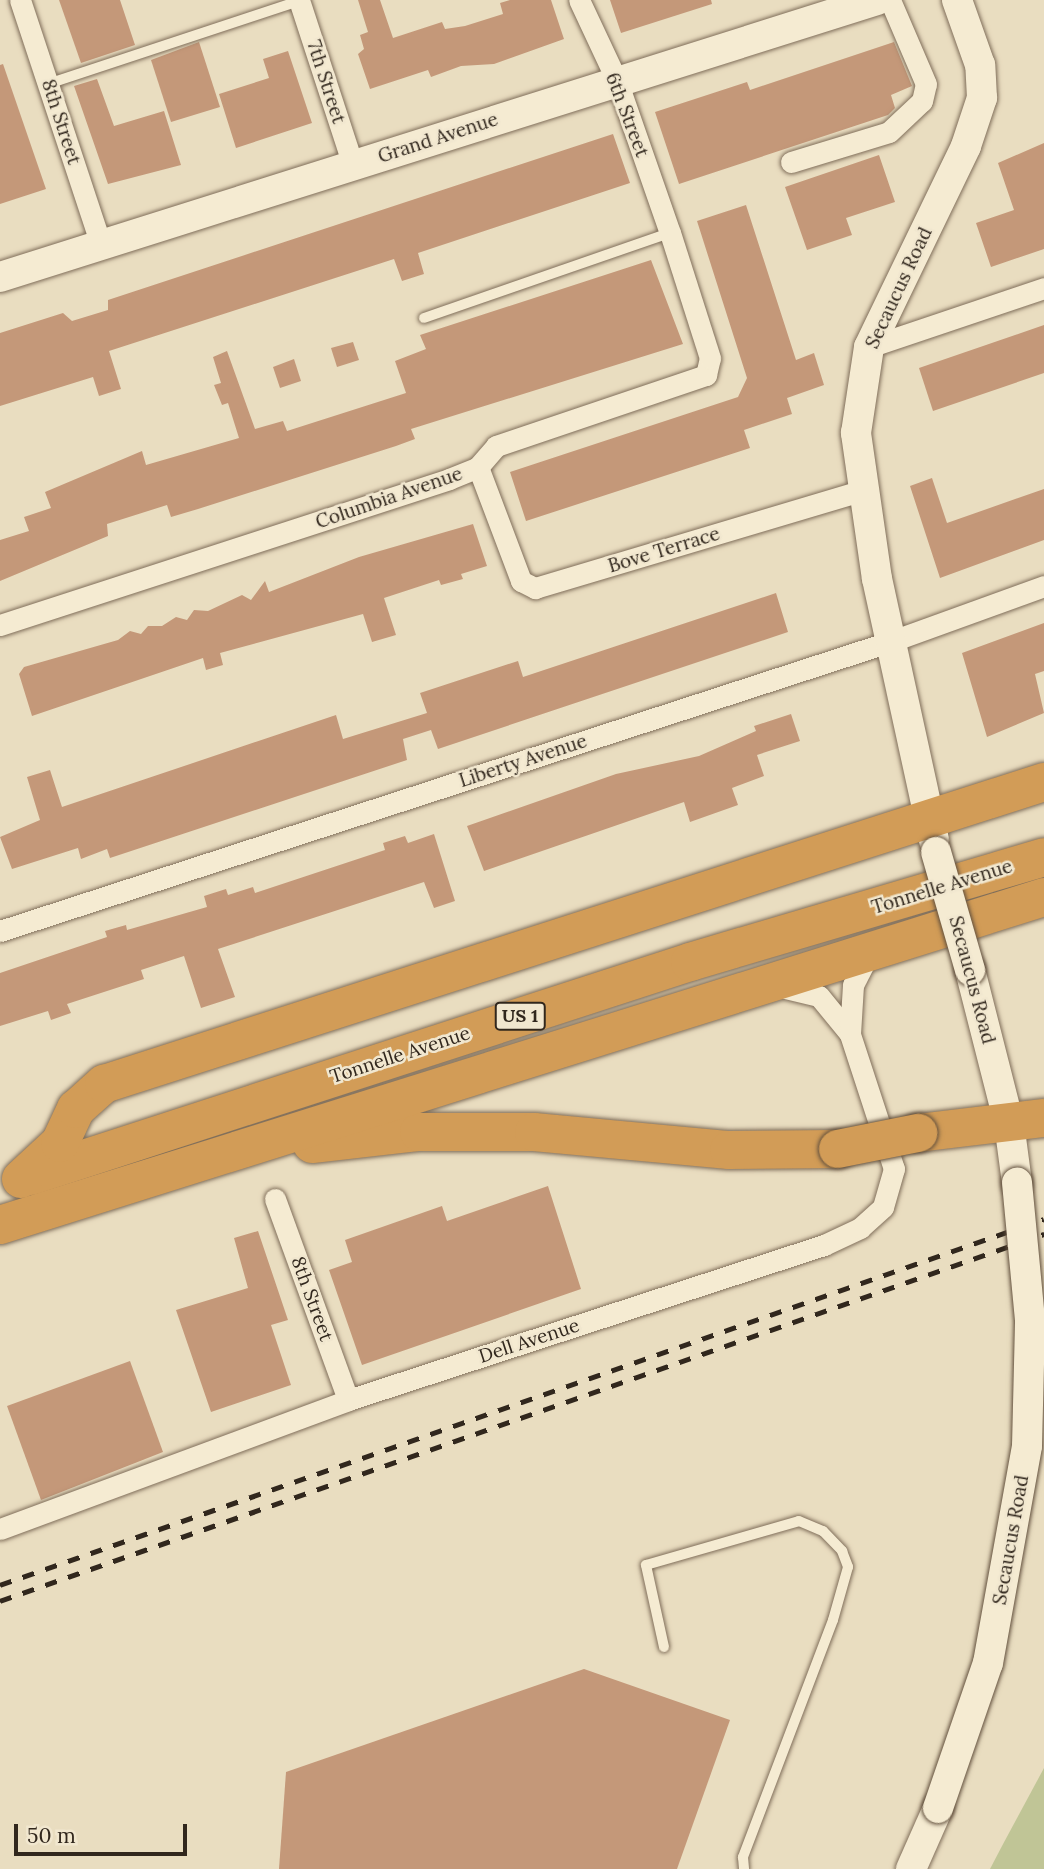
<!DOCTYPE html>
<style>
body{margin:0}
#map{position:relative;width:1044px;height:1869px;overflow:hidden;background:#e9ddc0;font-family:Lora,serif}
div>[style]{position:absolute}
.green>*{inset:0;background:#c0c596}
.building>*{inset:0;background:#c49879}
.roads{filter:drop-shadow(0 0 2px #806e5a) drop-shadow(0 0 2px #806e5a)}
.lane>*{height:10px;margin:-5px;padding:0 5px;transform-origin:5px;border-radius:5px;background:#f5ebd2}
.street>*{height:21px;margin:-10.5px;padding:0 10.5px;transform-origin:10.5px;border-radius:10.5px;background:#f5ebd2}
.secondary>*{height:30px;margin:-15px;padding:0 15px;transform-origin:15px;border-radius:15px;background:#f5ebd2}
.highway>*{height:38px;margin:-19px;padding:0 19px;transform-origin:19px;border-radius:19px;background:#d29c57}
.rail>*{height:5px;margin-top:-2.5px;transform-origin:0;background:repeating-linear-gradient(90deg,#31271d 0 12px,transparent 0 24px)}
.bridges{filter:drop-shadow(0 0 2px #62503d) drop-shadow(0 0 2px #62503d)}
.secondary-bridge>*{height:30px;margin:-15px;padding:0 15px;transform-origin:15px;border-radius:15px;background:#f5ebd2}
.highway-bridge>*{height:38px;margin:-19px;padding:0 19px;transform-origin:19px;border-radius:19px;background:#d29c57}
span{translate:-50% -50%;white-space:nowrap;text-align:center;line-height:1.15;-webkit-text-stroke:5px #f1e7cf;paint-order:stroke}
.shield-label span{padding:2px 5px;background:#f1e7cf;border:2px solid;border-radius:5px;-webkit-text-stroke-width:0}
.shield-label{font-size:18px;color:#31271d;font-weight:700}
.street-label{font-size:19px;color:#31271d}
.scale{position:absolute;left:14px;top:1824px;width:173px;height:32px;box-sizing:border-box;border:4px solid #31271d;border-top:0;padding-left:9px;font-size:21px;line-height:24px;white-space:nowrap;color:#31271d;-webkit-text-stroke:5px #f1e7cf;paint-order:stroke}
</style>
<div id="map">
<div class="green">
<i style="clip-path:polygon(1044px 1768px,1044px 1869px,990px 1869px,1002px 1846px)"></i>
</div>
<div class="building">
<i style="clip-path:polygon(59px 0,120px 0,135px 45px,81px 63px)"></i>
<i style="clip-path:polygon(358px 0,380px 0,393px 38px,442px 22px,445px 29px,465px 26px,503px 14px,500px 3px,510px 0,551px 0,564px 39px,494px 64px,461px 66px,431px 77px,428px 70px,370px 89px,358px 54px,364px 49px,360px 35px,368px 32px)"></i>
<i style="clip-path:polygon(610px 0,711px 0,712px 4px,621px 33px)"></i>
<i style="clip-path:polygon(199px 42px,220px 107px,171px 122px,151px 60px)"></i>
<i style="clip-path:polygon(894px 42px,912px 86px,891px 95px,895px 108px,888px 115px,679px 184px,655px 112px,747px 82px,750px 90px)"></i>
<i style="clip-path:polygon(288px 51px,312px 123px,236px 148px,219px 94px,269px 78px,263px 59px)"></i>
<i style="clip-path:polygon(3px 64px,46px 189px,0 204px,0 65px)"></i>
<i style="clip-path:polygon(97px 79px,114px 126px,164px 111px,181px 165px,108px 184px,74px 86px)"></i>
<i style="clip-path:polygon(613px 134px,630px 183px,418px 253px,424px 274px,402px 281px,394px 259px,109px 351px,121px 389px,99px 396px,93px 377px,0 406px,0 333px,63px 313px,72px 321px,108px 310px,108px 300px)"></i>
<i style="clip-path:polygon(1044px 143px,1044px 249px,991px 267px,976px 223px,1014px 210px,998px 163px)"></i>
<i style="clip-path:polygon(879px 155px,895px 202px,846px 218px,852px 235px,807px 250px,785px 187px)"></i>
<i style="clip-path:polygon(746px 205px,796px 360px,814px 353px,824px 385px,787px 398px,792px 414px,744px 430px,750px 448px,526px 521px,510px 472px,738px 397px,747px 378px,697px 221px)"></i>
<i style="clip-path:polygon(651px 260px,683px 344px,411px 429px,415px 439px,396px 446px,198px 509px,171px 517px,167px 505px,107px 524px,108px 536px,0 581px,0 540px,29px 531px,24px 517px,51px 508px,45px 492px,142px 451px,146px 465px,239px 438px,228px 403px,222px 405px,214px 385px,221px 383px,213px 357px,227px 351px,255px 429px,283px 421px,287px 431px,406px 393px,395px 361px,426px 349px,420px 335px)"></i>
<i style="clip-path:polygon(1044px 325px,1044px 373px,933px 411px,919px 368px)"></i>
<i style="clip-path:polygon(353px 342px,359px 360px,337px 367px,331px 348px)"></i>
<i style="clip-path:polygon(294px 359px,301px 381px,280px 388px,273px 367px)"></i>
<i style="clip-path:polygon(932px 478px,947px 523px,1044px 489px,1044px 540px,940px 578px,910px 486px)"></i>
<i style="clip-path:polygon(473px 524px,487px 566px,461px 574px,463px 579px,441px 585px,439px 580px,384px 598px,396px 635px,372px 642px,363px 614px,220px 653px,223px 665px,206px 670px,203px 658px,32px 716px,19px 674px,24px 667px,118px 640px,130px 631px,141px 634px,148px 626px,162px 626px,176px 617px,187px 620px,194px 610px,208px 611px,242px 595px,251px 600px,265px 581px,269px 592px,359px 557px)"></i>
<i style="clip-path:polygon(776px 593px,788px 632px,438px 749px,431px 730px,403px 739px,407px 760px,110px 858px,107px 849px,81px 859px,78px 848px,12px 869px,0 837px,40px 820px,27px 777px,50px 770px,62px 807px,336px 715px,343px 739px,427px 713px,420px 693px,518px 661px,523px 677px)"></i>
<i style="clip-path:polygon(1044px 623px,1044px 671px,1035px 674px,1044px 713px,987px 737px,962px 653px)"></i>
<i style="clip-path:polygon(791px 714px,800px 741px,757px 755px,764px 776px,732px 788px,738px 805px,690px 822px,684px 802px,484px 871px,467px 826px,616px 774px,699px 756px,756px 731px,754px 726px)"></i>
<i style="clip-path:polygon(434px 834px,455px 901px,434px 908px,424px 882px,218px 949px,235px 997px,201px 1008px,184px 956px,141px 970px,144px 979px,67px 1004px,71px 1013px,51px 1020px,48px 1011px,0 1026px,0 973px,107px 937px,105px 931px,126px 925px,127px 930px,207px 907px,204px 896px,226px 889px,228px 895px,253px 887px,255px 893px,385px 850px,383px 843px,405px 836px,408px 843px)"></i>
<i style="clip-path:polygon(548px 1186px,581px 1289px,362px 1365px,329px 1270px,352px 1262px,345px 1240px,442px 1206px,447px 1221px)"></i>
<i style="clip-path:polygon(258px 1231px,288px 1320px,271px 1325px,291px 1385px,211px 1412px,176px 1310px,248px 1288px,234px 1238px)"></i>
<i style="clip-path:polygon(130px 1361px,163px 1452px,41px 1500px,7px 1406px)"></i>
<i style="clip-path:polygon(584px 1669px,730px 1720px,677px 1869px,279px 1869px,286px 1772px)"></i>
</div>
<div class="roads">
<div class="lane">
<i style="left:48px;top:84px;width:264px;rotate:-18.3deg"></i>
<i style="left:424px;top:318px;width:260px;rotate:-19.1deg"></i>
<i style="left:664px;top:1647px;width:84px;rotate:-102.4deg"></i>
<i style="left:646px;top:1565px;width:159px;rotate:-16deg"></i>
<i style="left:799px;top:1521px;width:26px;rotate:23deg"></i>
<i style="left:823px;top:1531px;width:28px;rotate:46deg"></i>
<i style="left:842px;top:1551px;width:17px;rotate:69deg"></i>
<i style="left:848px;top:1567px;width:55px;rotate:105.8deg"></i>
<i style="left:833px;top:1620px;width:254px;rotate:110.8deg"></i>
<i style="left:743px;top:1857px;width:12px;rotate:85deg"></i>
</div>
<div class="street">
<i style="left:20px;top:0;width:258px;rotate:71.7deg"></i>
<i style="left:299px;top:0;width:174px;rotate:71.9deg"></i>
<i style="left:791px;top:162px;width:102px;rotate:-17deg"></i>
<i style="left:889px;top:132px;width:45px;rotate:-43.2deg"></i>
<i style="left:922px;top:101px;width:17px;rotate:-77deg"></i>
<i style="left:926px;top:84px;width:91px;rotate:-113.2deg"></i>
<i style="left:869px;top:347px;width:185px;rotate:-18.6deg"></i>
<i style="left:478px;top:467px;width:122px;rotate:69.3deg"></i>
<i style="left:521px;top:581px;width:16px;rotate:27deg"></i>
<i style="left:535px;top:588px;width:339px;rotate:-16.6deg"></i>
<i style="left:0;top:625px;width:472px;rotate:-18deg"></i>
<i style="left:449px;top:479px;width:31px;rotate:-22deg"></i>
<i style="left:478px;top:467px;width:28px;rotate:-49deg"></i>
<i style="left:496px;top:446px;width:222px;rotate:-18.7deg"></i>
<i style="left:706px;top:375px;width:17px;rotate:-77deg"></i>
<i style="left:710px;top:358px;width:131px;rotate:-107.7deg"></i>
<i style="left:670px;top:233px;width:161px;rotate:-109.2deg"></i>
<i style="left:617px;top:81px;width:89px;rotate:-115.1deg"></i>
<i style="left:0;top:931px;width:938px;rotate:-18.01deg"></i>
<i style="left:892px;top:641px;width:162px;rotate:-19.9deg"></i>
<i style="left:777px;top:986px;width:43px;rotate:13.4deg"></i>
<i style="left:819px;top:996px;width:49px;rotate:50.8deg"></i>
<i style="left:275px;top:1199px;width:214px;rotate:70deg"></i>
<i style="left:0;top:1529px;width:371px;rotate:-20.3deg"></i>
<i style="left:348px;top:1400px;width:501px;rotate:-18.04deg"></i>
<i style="left:824px;top:1245px;width:40px;rotate:-25deg"></i>
<i style="left:860px;top:1228px;width:31px;rotate:-42deg"></i>
<i style="left:883px;top:1207px;width:40px;rotate:-74deg"></i>
<i style="left:894px;top:1169px;width:142px;rotate:-108.1deg"></i>
<i style="left:850px;top:1034px;width:49px;rotate:-86.5deg"></i>
<i style="left:853px;top:985px;width:39px;rotate:-63deg"></i>
</div>
<div class="secondary">
<i style="left:0;top:277px;width:920px;rotate:-17.53deg"></i>
<i style="left:934px;top:840px;width:267px;rotate:-102.3deg"></i>
<i style="left:877px;top:579px;width:148px;rotate:-98.2deg"></i>
<i style="left:856px;top:433px;width:87px;rotate:-81.4deg"></i>
<i style="left:869px;top:347px;width:223px;rotate:-64.2deg"></i>
<i style="left:966px;top:146px;width:51px;rotate:-71.6deg"></i>
<i style="left:982px;top:98px;width:33px;rotate:-93deg"></i>
<i style="left:980px;top:65px;width:69px;rotate:-109.5deg"></i>
<i style="left:970px;top:970px;width:158px;rotate:75.7deg"></i>
<i style="left:1009px;top:1123px;width:61px;rotate:82.4deg"></i>
<i style="left:911px;top:1869px;width:67px;rotate:-66.1deg"></i>
</div>
<div class="highway">
<i style="left:918px;top:1133px;width:127px;rotate:-6.8deg"></i>
<i style="left:312px;top:1144px;width:108px;rotate:-6.4deg"></i>
<i style="left:419px;top:1132px;width:115px"></i>
<i style="left:534px;top:1132px;width:196px;rotate:5.3deg"></i>
<i style="left:729px;top:1150px;width:109px;rotate:-0.5deg"></i>
<i style="left:31px;top:1176px;width:693px;rotate:-17.99deg"></i>
<i style="left:690px;top:962px;width:369px;rotate:-16.5deg"></i>
<i style="left:21px;top:1179px;width:53px;rotate:-42.7deg"></i>
<i style="left:60px;top:1143px;width:38px;rotate:-65deg"></i>
<i style="left:76px;top:1109px;width:38px;rotate:-42deg"></i>
<i style="left:104px;top:1084px;width:987px;rotate:-17.81deg"></i>
<i style="left:0;top:1225px;width:1094px;rotate:-17.44deg"></i>
</div>
</div>
<div class="rail">
<i style="left:0;top:1585px;width:1106px;rotate:-19.32deg"></i>
<i style="left:0;top:1601px;width:1107px;rotate:-19.37deg"></i>
</div>
<div class="bridges">
<div class="secondary-bridge">
<i style="left:936px;top:852px;width:123px;rotate:73.9deg"></i>
<i style="left:938px;top:1808px;width:153px;rotate:-71deg"></i>
<i style="left:988px;top:1663px;width:220px;rotate:-79.8deg"></i>
<i style="left:1027px;top:1446px;width:126px;rotate:-88.6deg"></i>
<i style="left:1030px;top:1320px;width:138px;rotate:-95.4deg"></i>
</div>
<div class="highway-bridge">
<i style="left:838px;top:1149px;width:82px;rotate:-11.3deg"></i>
</div>
</div>
<div class="shield-label">
<span style="left:520px;top:1016px">US 1</span>
</div>
<div class="street-label">
<span style="left:326px;top:82px;rotate:72deg">7th Street</span>
<span style="left:627px;top:115px;rotate:69deg">6th Street</span>
<span style="left:61px;top:122px;rotate:72deg">8th Street</span>
<span style="left:438px;top:138px;rotate:-18deg">Grand Avenue</span>
<span style="left:899px;top:288px;rotate:-65deg">Secaucus Road</span>
<span style="left:389px;top:498px;rotate:-19deg">Columbia Avenue</span>
<span style="left:664px;top:550px;rotate:-17deg">Bove Terrace</span>
<span style="left:523px;top:761px;rotate:-18deg">Liberty Avenue</span>
<span style="left:942px;top:887px;rotate:-17deg">Tonnelle Avenue</span>
<span style="left:972px;top:980px;rotate:75deg">Secaucus Road</span>
<span style="left:400px;top:1055px;rotate:-18deg">Tonnelle Avenue</span>
<span style="left:312px;top:1299px;rotate:70deg">8th Street</span>
<span style="left:529px;top:1341px;rotate:-18deg">Dell Avenue</span>
<span style="left:1011px;top:1540px;rotate:-80deg">Secaucus Road</span>
</div>
<div class="scale">50 m</div>
</div>
